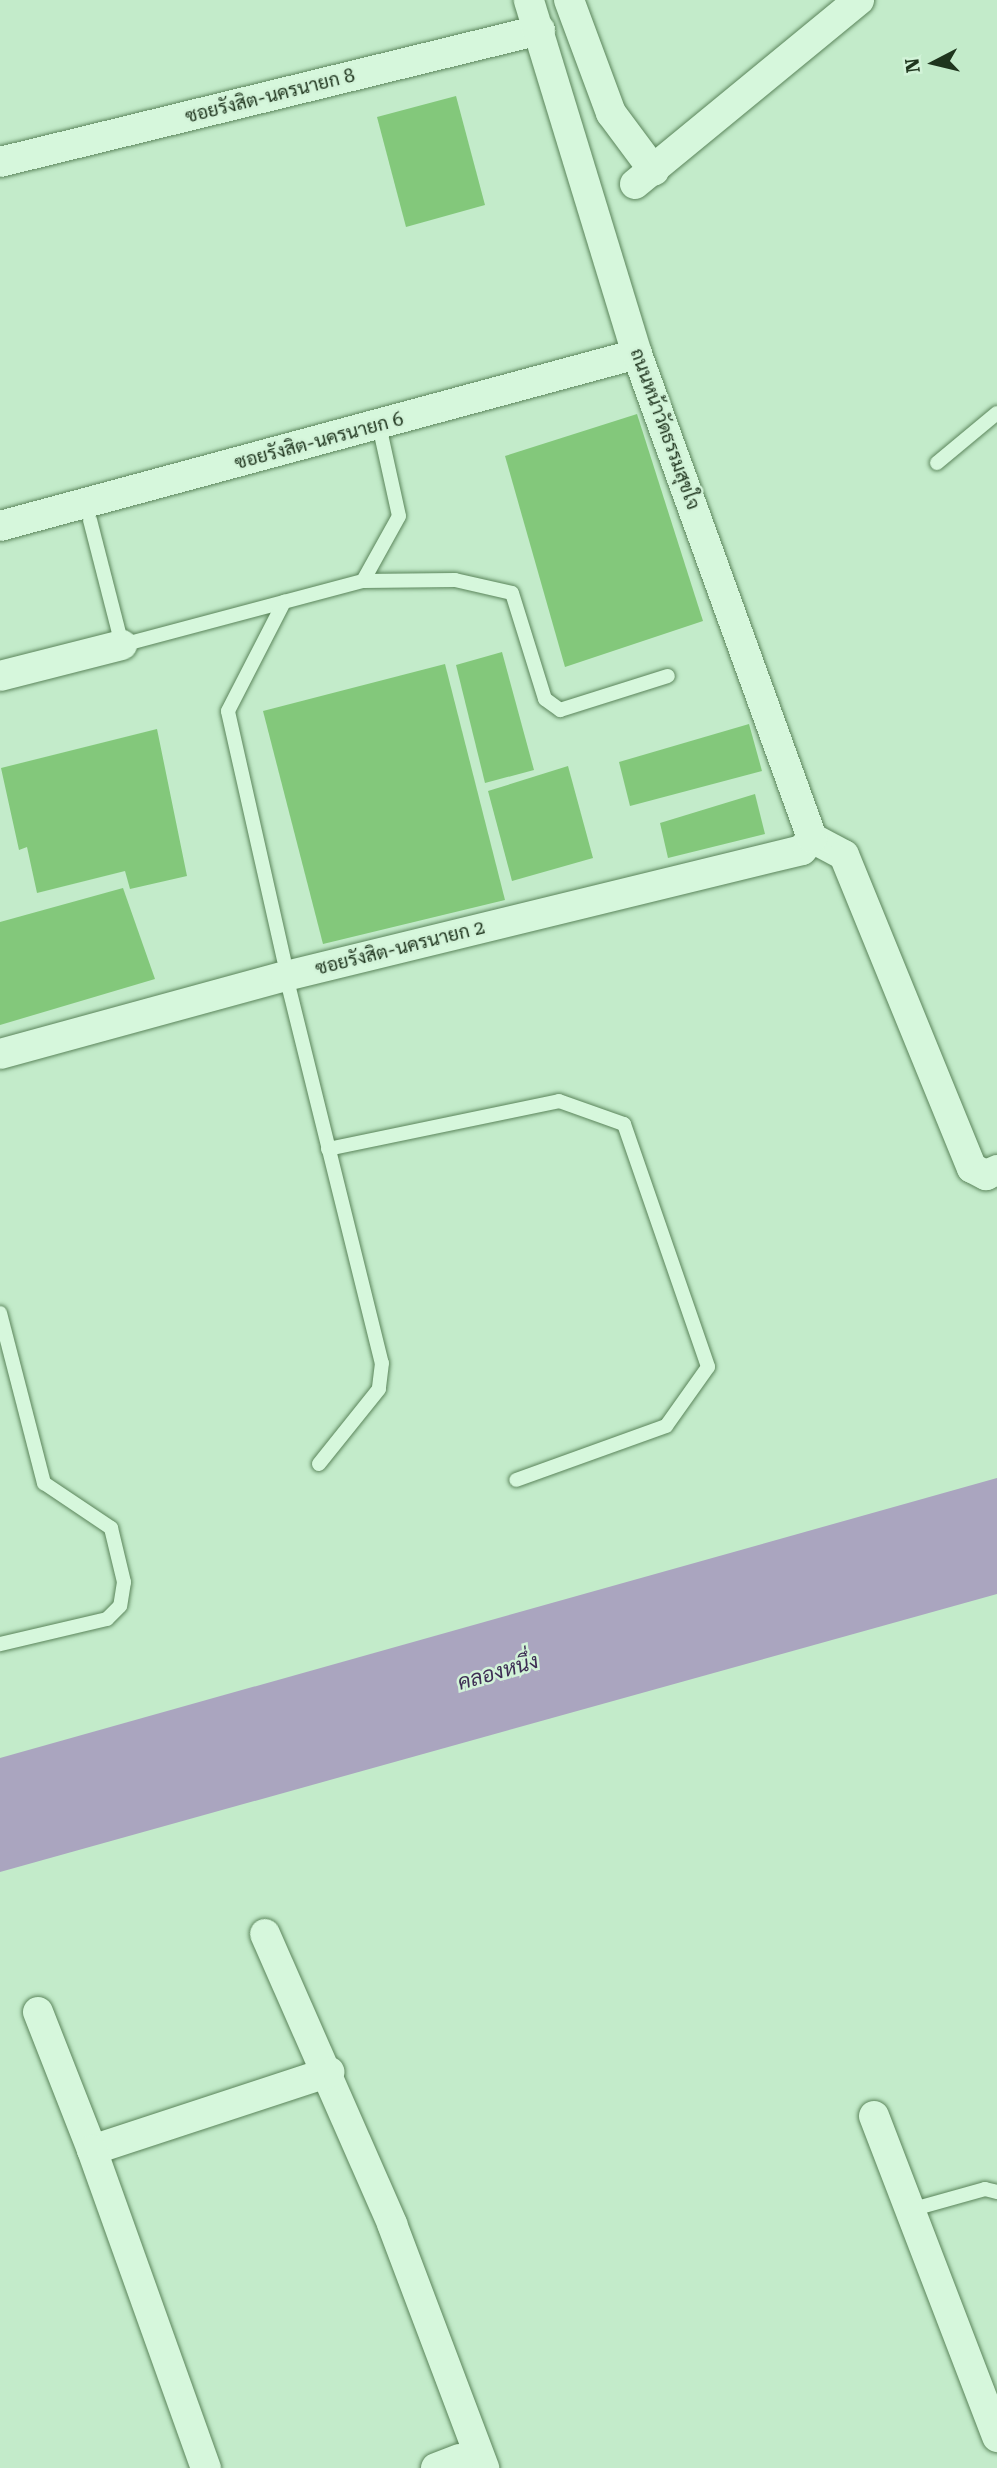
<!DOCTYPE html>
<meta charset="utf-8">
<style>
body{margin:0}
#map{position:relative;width:997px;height:2468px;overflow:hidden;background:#c3ebca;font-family:"Roboto Serif",Sarabun,serif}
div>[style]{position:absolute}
.water>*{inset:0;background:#aaa5bf}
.building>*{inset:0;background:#83c87b}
.roads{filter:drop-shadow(0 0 2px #5b855b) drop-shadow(0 0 2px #5b855b)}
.lane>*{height:14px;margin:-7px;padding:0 7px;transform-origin:7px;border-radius:7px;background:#d6f7dc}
.street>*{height:30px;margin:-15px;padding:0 15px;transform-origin:15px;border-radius:15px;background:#d6f7dc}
span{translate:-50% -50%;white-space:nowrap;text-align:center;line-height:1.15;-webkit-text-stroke:5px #d2f3d8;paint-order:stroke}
.street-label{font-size:19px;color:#1f351e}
.water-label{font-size:21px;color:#3e2e54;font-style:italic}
.north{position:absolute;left:899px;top:28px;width:70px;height:70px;-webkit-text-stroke:5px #d2f3d8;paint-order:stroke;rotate:263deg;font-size:19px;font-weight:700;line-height:28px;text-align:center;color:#1f351e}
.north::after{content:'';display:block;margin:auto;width:24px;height:32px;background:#1f351e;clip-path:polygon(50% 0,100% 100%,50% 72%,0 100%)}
</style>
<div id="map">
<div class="water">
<i style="clip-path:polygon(997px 1478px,997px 1594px,0 1872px,0 1758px)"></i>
</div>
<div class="building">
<i style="clip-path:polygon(456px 96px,485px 205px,406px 227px,377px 117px)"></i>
<i style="clip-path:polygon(637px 414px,703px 621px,565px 667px,505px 456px)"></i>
<i style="clip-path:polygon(502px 652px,534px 770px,485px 783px,456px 665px)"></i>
<i style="clip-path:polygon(445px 664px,505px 900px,323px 944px,263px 711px)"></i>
<i style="clip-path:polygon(749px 724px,762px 771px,630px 806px,619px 762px)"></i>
<i style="clip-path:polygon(157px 729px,187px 876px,130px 889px,125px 871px,37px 893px,27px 847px,19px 850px,1px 768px)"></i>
<i style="clip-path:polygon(568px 766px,593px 858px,512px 881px,488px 791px)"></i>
<i style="clip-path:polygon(755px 794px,765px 834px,668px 858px,660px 823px)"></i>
<i style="clip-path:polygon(123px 888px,155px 979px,0 1025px,0 922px)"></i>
</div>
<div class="roads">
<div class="lane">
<i style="left:937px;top:463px;width:78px;rotate:-39.8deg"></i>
<i style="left:90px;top:520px;width:129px;rotate:75.6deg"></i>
<i style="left:122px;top:645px;width:249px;rotate:-14.9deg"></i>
<i style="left:363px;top:581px;width:92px;rotate:-0.6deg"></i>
<i style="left:455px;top:580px;width:58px;rotate:12.8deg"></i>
<i style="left:512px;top:593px;width:111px;rotate:72.7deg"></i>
<i style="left:545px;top:699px;width:19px;rotate:36deg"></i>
<i style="left:560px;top:710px;width:113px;rotate:-17.5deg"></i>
<i style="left:363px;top:581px;width:74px;rotate:-61deg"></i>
<i style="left:399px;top:516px;width:93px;rotate:-102.4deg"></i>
<i style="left:284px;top:960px;width:255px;rotate:-102.7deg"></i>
<i style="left:228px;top:711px;width:123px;rotate:-62.8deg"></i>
<i style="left:286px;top:976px;width:399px;rotate:76.1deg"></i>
<i style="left:382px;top:1363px;width:26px;rotate:97deg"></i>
<i style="left:379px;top:1389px;width:96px;rotate:128.7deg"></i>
<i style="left:328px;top:1149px;width:236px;rotate:-11.7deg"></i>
<i style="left:559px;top:1101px;width:69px;rotate:19.5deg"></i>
<i style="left:624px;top:1124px;width:257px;rotate:70.9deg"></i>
<i style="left:708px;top:1367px;width:72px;rotate:125.4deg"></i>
<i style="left:666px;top:1426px;width:159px;rotate:160.2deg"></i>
<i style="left:0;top:1313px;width:176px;rotate:75.5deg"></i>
<i style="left:44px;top:1483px;width:81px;rotate:33.9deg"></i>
<i style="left:111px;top:1528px;width:56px;rotate:76.5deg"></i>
<i style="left:124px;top:1582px;width:24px;rotate:99deg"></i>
<i style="left:120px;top:1606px;width:18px;rotate:135deg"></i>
<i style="left:107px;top:1619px;width:110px;rotate:166.8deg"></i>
<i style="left:910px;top:2210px;width:78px;rotate:-15.6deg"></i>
<i style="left:985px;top:2189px;width:12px;rotate:14deg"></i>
</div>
<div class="street">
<i style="left:569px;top:0;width:121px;rotate:69.6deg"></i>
<i style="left:611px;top:113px;width:72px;rotate:53.4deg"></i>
<i style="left:0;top:162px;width:556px;rotate:-13.74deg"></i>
<i style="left:635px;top:184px;width:290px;rotate:-39.4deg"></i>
<i style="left:0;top:526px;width:660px;rotate:-15.11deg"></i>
<i style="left:0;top:676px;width:126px;rotate:-14.3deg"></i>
<i style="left:812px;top:838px;width:36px;rotate:28deg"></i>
<i style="left:844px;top:855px;width:338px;rotate:67.8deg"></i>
<i style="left:972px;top:1168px;width:16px;rotate:27deg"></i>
<i style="left:986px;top:1175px;width:12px;rotate:-24deg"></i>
<i style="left:0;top:1054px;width:296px;rotate:-15.3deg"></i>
<i style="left:286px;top:976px;width:531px;rotate:-13.72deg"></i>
<i style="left:802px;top:850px;width:16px;rotate:-50deg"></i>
<i style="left:812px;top:838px;width:515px;rotate:-109.88deg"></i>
<i style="left:637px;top:354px;width:370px;rotate:-107deg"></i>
<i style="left:265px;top:1934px;width:317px;rotate:66.3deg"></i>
<i style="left:392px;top:2224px;width:261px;rotate:69.3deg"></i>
<i style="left:38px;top:2012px;width:148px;rotate:68.6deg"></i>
<i style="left:92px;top:2150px;width:250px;rotate:-18.2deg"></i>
<i style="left:874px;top:2116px;width:344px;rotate:69deg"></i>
<i style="left:92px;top:2150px;width:338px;rotate:70.3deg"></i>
<i style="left:436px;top:2468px;width:25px;rotate:-21deg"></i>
</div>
</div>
<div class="street-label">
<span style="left:270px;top:96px;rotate:-14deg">ซอยรังสิต-นครนายก 8</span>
<span style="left:665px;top:429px;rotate:70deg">ถนนหน้าวัดธรรมสุขใจ</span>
<span style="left:319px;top:441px;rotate:-15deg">ซอยรังสิต-นครนายก 6</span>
<span style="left:400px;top:948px;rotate:-14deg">ซอยรังสิต-นครนายก 2</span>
</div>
<div class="water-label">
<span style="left:498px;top:1672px;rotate:-16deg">คลองหนึ่ง</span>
</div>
<div class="north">N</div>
</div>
